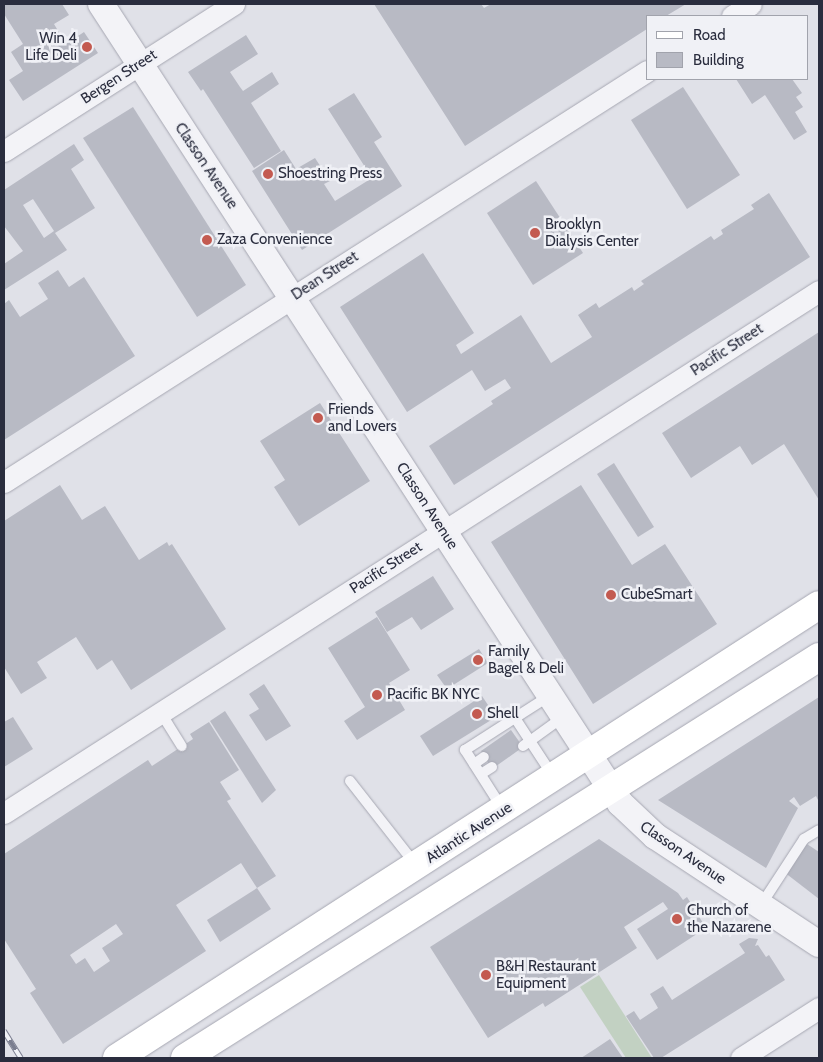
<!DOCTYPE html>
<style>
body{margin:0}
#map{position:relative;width:823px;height:1062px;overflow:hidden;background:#e0e1e8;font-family:Cabin,sans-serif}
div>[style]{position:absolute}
.green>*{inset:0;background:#c2d1c2}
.building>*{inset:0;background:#b8bac4}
.roads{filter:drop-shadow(0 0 1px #a6a7b2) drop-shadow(0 0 1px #a6a7b2)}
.service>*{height:10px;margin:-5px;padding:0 5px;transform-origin:5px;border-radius:5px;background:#f3f3f7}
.minor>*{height:21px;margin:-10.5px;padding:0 10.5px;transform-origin:10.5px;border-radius:10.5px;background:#f3f3f7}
.tertiary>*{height:26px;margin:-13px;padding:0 13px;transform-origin:13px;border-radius:13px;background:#f3f3f7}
.primary>*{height:28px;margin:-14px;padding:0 14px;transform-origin:14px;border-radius:14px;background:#fff}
.rail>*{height:5.5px;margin-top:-2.75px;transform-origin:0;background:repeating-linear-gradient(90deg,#f0f1f6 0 11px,#7b7e90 0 22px);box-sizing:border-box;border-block:1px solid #7b7e90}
.dots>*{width:14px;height:14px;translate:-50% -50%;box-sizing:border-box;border:2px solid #f0f1f6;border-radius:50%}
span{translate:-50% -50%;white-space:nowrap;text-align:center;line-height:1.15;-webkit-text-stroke:5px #f0f1f6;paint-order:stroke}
.poi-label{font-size:15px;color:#2a2d3e}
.right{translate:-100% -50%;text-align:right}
.left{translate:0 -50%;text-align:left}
.street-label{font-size:15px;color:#2a2d3e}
.frame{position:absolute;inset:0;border:5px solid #2a2d3e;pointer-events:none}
.legend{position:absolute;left:646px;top:15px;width:162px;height:65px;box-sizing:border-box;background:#f0f1f6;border:1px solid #a1a3ac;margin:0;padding:6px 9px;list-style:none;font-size:15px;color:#2a2d3e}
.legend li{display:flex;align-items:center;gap:10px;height:25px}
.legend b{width:25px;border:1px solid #a1a3ac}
</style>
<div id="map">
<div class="green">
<i style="clip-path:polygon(599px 975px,652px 1058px,626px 1058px,580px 987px)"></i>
</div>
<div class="building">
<i style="clip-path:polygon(4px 4px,62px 4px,69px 15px,54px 24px,66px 44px,84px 32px,98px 53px,23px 101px,9px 80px,23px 71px,11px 52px,23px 44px,4px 14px)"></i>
<i style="clip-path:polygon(374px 4px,481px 4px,484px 8px,491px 4px,686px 4px,666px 16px,647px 16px,647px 29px,465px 146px)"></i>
<i style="clip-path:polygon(246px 35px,258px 54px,230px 72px,240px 87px,243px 91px,272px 72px,279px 84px,251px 103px,281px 151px,254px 168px,203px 89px,201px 91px,188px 72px)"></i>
<i style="clip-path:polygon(736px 79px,792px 79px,802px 93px,796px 97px,803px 107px,795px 112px,807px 132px,794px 140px,765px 95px,752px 104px)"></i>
<i style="clip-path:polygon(683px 87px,740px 175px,687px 209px,631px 120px)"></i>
<i style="clip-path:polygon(354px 93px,382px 137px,374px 142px,402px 186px,302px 250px,252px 171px,284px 150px,296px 169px,315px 158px,330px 181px,324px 184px,335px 201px,372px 178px,328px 109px)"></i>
<i style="clip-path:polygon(133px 107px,246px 285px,197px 317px,83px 138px)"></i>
<i style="clip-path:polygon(evenodd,74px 144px,84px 160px,71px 169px,95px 208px,55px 233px,67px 250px,4px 290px,4px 264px,23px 251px,4px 226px,4px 190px,74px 144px,33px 199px,54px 231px,44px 238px,23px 205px,33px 199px)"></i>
<i style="clip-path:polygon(536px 181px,583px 253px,533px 285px,487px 213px)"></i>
<i style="clip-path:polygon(769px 193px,810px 257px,454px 485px,429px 446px,493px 404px,491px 401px,511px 388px,505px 379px,485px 391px,472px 370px,407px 412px,340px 307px,423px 253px,474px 333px,456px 345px,461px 354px,521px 315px,551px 363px,592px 337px,578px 315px,596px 303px,599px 308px,632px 287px,634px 291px,644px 284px,641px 281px,711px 236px,714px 240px,723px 234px,721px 230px,754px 209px,751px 205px)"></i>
<i style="clip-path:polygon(58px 270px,69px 287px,84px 277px,135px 356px,4px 440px,4px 304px,9px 300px,20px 317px,48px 299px,38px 283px)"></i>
<i style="clip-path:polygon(819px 332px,819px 500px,784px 444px,752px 465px,740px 446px,691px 478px,662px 433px)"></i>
<i style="clip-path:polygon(320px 403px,370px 481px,299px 526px,274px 487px,285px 480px,260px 441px)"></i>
<i style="clip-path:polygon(614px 463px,654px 527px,638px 537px,597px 474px)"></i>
<i style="clip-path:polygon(60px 485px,82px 520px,105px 506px,139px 560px,167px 542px,169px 546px,172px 544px,226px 629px,131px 690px,112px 660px,97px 670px,76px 637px,37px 662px,47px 678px,21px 694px,4px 667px,4px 521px)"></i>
<i style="clip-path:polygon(581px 485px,632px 565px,665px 544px,717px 624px,593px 704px,491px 542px)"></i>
<i style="clip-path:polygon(433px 576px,454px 609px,421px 630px,412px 617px,387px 632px,375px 612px)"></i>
<i style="clip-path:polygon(377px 617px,410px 670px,389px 683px,405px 710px,357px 740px,344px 721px,365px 707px,328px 648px)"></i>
<i style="clip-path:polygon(479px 649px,488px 663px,447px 689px,437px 675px)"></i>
<i style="clip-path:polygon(264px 684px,291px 726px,266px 741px,249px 715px,259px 709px,249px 694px)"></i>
<i style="clip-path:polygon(482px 696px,496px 717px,433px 756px,420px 736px)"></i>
<i style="clip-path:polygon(819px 697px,819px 802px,816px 796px,800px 806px,794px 797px,789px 801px,798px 808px,766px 868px,658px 800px)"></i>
<i style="clip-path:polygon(225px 711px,276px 790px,262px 803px,210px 721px)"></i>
<i style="clip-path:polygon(13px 717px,33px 749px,4px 767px,4px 722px)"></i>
<i style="clip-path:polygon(evenodd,209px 722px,239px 770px,220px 782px,231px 799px,227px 801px,276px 876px,257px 888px,241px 863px,176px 905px,206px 951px,63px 1044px,30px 993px,36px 989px,4px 939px,4px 854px,148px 760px,152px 766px,193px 739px,190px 734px,209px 722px,116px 924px,123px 934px,102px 948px,110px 961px,94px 972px,85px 958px,76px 964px,70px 955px,116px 924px)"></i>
<i style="clip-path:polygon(511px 730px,523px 747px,492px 769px,481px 751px)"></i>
<i style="clip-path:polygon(599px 839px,678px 893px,683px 900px,687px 897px,706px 928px,657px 960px,637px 929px,668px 909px,663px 902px,624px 927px,637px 948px,545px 1007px,543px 1003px,488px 1038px,430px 947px)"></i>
<i style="clip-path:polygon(804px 842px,819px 852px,819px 899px,784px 872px)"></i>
<i style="clip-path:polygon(257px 888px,271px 909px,220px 942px,207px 920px)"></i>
<i style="clip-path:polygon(749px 938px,758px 939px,755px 946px,758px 945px,766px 957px,769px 955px,785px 980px,661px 1058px,654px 1058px,626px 1016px,634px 1011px,640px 1020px,658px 1008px,650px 994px,663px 986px,672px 1000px,745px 953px,739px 944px)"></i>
<i style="clip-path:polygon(610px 1039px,623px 1058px,581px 1058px,595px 1049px)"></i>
</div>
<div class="roads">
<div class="service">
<i style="left:161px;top:713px;width:39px;rotate:58deg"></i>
<i style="left:515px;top:718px;width:69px;rotate:56.8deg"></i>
<i style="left:523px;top:746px;width:49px;rotate:-35.9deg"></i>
<i style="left:474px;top:764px;width:12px;rotate:-35deg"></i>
<i style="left:481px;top:774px;width:13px;rotate:-32deg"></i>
<i style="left:350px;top:781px;width:105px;rotate:51.9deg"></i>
<i style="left:502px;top:808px;width:69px;rotate:-122.5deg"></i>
<i style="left:465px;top:750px;width:100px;rotate:-32.7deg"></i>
<i style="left:761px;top:905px;width:79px;rotate:-56.9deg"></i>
<i style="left:804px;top:839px;width:17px;rotate:-31deg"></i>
</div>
<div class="minor">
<i style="left:732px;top:16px;width:22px;rotate:-32deg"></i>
<i style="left:4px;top:151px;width:273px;rotate:-32.6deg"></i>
<i style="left:4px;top:482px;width:763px;rotate:-32.59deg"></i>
<i style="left:4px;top:813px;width:968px;rotate:-32.64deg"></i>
<i style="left:741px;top:1058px;width:93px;rotate:-32.7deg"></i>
</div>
<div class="tertiary">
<i style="left:101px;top:4px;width:953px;rotate:56.99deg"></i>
<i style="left:620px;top:803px;width:48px;rotate:43.3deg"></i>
<i style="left:655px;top:836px;width:196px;rotate:33.4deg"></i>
</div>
<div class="primary">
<i style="left:117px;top:1058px;width:835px;rotate:-32.83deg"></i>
<i style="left:185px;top:1058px;width:750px;rotate:-32.31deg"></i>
</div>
</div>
<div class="rail">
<i style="left:4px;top:1031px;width:32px;rotate:58deg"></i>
</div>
<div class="dots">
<i style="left:87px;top:47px;background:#c35a50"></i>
<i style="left:268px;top:174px;background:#c35a50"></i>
<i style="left:535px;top:233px;background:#c35a50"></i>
<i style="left:207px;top:240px;background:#c35a50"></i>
<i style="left:318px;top:418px;background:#c35a50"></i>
<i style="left:611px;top:595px;background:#c35a50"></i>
<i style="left:478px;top:660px;background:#c35a50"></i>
<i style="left:377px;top:695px;background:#c35a50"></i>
<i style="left:477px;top:714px;background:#c35a50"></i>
<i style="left:677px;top:919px;background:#c35a50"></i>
<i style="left:486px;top:975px;background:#c35a50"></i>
</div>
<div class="poi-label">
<span class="right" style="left:77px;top:47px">Win 4<br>Life Deli</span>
<span class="left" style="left:278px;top:174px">Shoestring Press</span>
<span class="left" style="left:545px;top:233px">Brooklyn<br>Dialysis Center</span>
<span class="left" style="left:217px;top:240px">Zaza Convenience</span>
<span class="left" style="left:328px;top:418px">Friends<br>and Lovers</span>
<span class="left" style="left:621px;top:595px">CubeSmart</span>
<span class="left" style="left:488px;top:660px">Family<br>Bagel &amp; Deli</span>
<span class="left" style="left:387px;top:695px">Pacific BK NYC</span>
<span class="left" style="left:487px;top:714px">Shell</span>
<span class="left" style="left:687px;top:919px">Church of<br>the Nazarene</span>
<span class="left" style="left:496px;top:975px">B&amp;H Restaurant<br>Equipment</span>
</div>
<div class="street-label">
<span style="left:119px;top:77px;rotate:-33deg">Bergen Street</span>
<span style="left:206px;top:166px;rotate:56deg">Classon Avenue</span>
<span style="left:325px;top:276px;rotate:-33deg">Dean Street</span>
<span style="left:727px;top:350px;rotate:-33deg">Pacific Street</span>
<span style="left:427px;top:506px;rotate:57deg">Classon Avenue</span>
<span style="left:386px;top:568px;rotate:-33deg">Pacific Street</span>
<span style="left:469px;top:833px;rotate:-33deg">Atlantic Avenue</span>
<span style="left:683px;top:853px;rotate:34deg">Classon Avenue</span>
</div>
<div class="frame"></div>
<ul class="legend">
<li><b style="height:6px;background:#fff"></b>Road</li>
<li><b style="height:14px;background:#b8bac4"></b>Building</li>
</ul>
</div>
